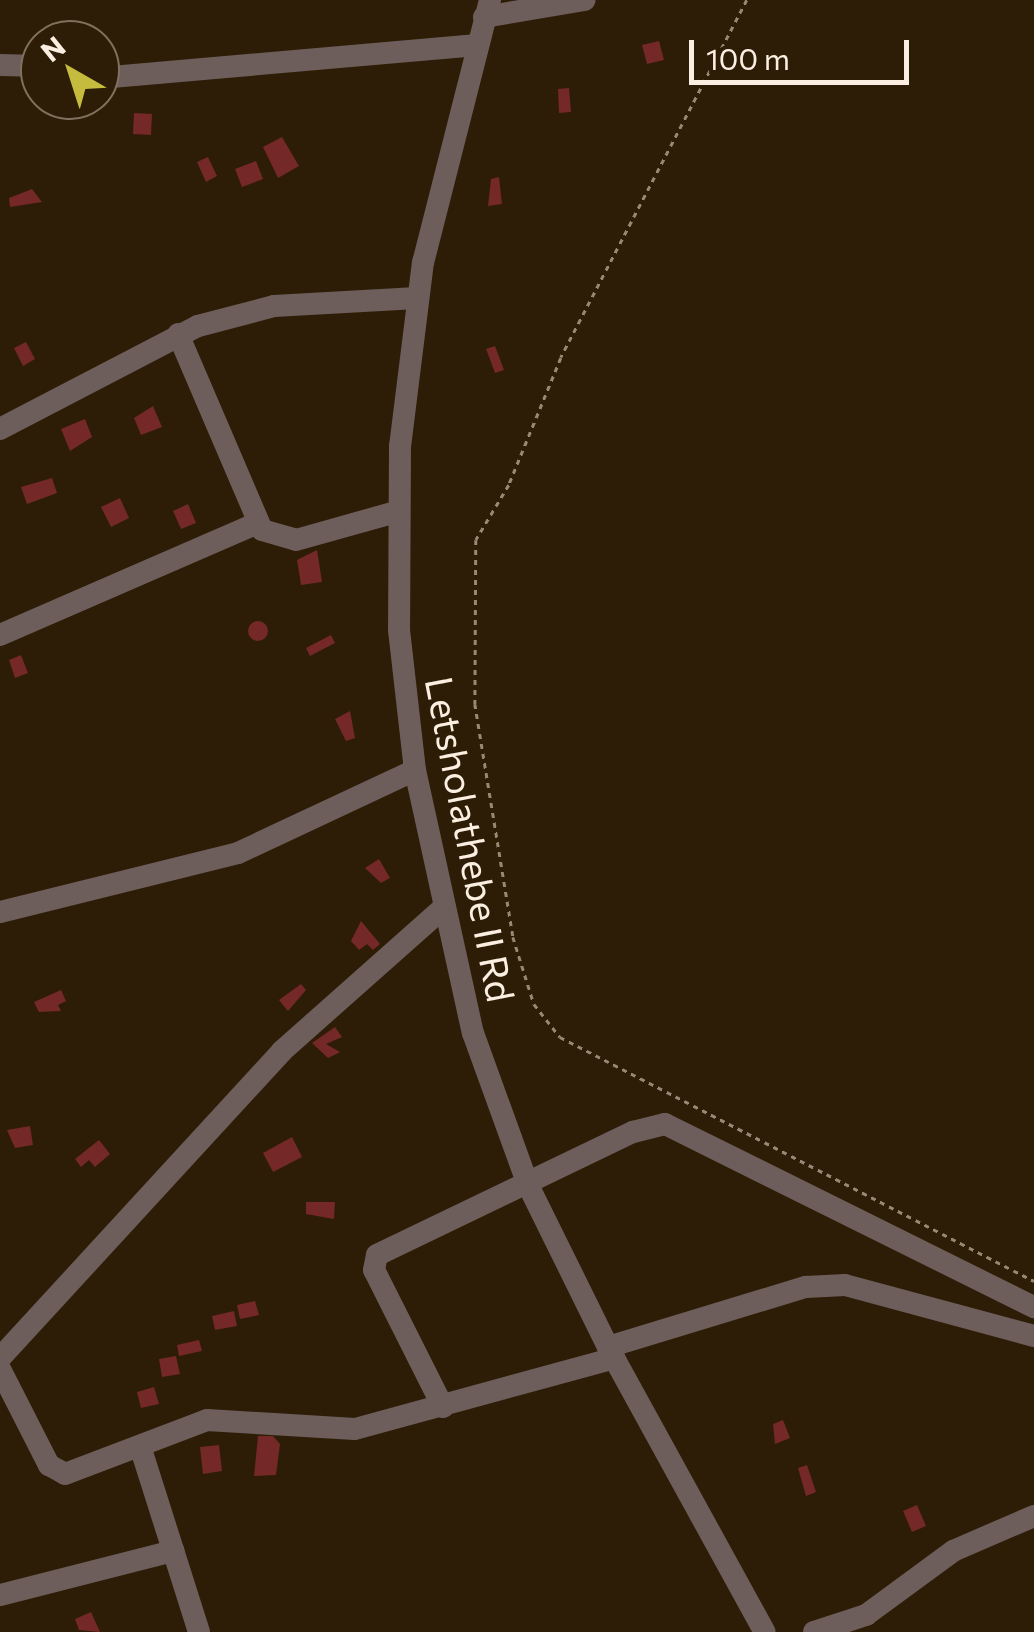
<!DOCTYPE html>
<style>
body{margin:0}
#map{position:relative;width:1034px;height:1632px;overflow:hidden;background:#2d1d06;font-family:Commissioner,sans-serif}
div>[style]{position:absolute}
.building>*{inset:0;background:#742828}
.round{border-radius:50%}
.path>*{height:2.5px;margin-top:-1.25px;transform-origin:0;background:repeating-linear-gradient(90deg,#978977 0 5px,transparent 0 10px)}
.minor>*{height:22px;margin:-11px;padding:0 11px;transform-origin:11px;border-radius:11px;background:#6d5e5c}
span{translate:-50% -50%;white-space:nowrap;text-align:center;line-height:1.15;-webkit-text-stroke:9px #2d1d06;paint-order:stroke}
.street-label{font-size:38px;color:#fbefe2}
.north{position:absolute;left:20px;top:20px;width:100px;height:100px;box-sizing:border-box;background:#2d1d06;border:2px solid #7f715e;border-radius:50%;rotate:321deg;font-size:28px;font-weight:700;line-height:40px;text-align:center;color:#fbefe2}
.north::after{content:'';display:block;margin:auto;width:35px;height:45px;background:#c5bc3d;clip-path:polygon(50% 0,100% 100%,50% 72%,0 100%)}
.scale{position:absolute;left:689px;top:40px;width:220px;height:45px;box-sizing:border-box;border:5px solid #fbefe2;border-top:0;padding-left:12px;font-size:30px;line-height:35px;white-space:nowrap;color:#fbefe2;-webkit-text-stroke:8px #2d1d06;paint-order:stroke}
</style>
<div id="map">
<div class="building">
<i style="clip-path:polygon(659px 41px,664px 60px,647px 64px,642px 45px)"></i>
<i style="clip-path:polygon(569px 88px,571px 112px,559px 113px,558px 89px)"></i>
<i style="clip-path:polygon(134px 113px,152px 114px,151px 135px,133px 134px)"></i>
<i style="clip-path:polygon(282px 137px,299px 166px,278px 178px,263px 147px)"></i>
<i style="clip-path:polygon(208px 157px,217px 176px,206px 182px,197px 162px)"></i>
<i style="clip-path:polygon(256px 161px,263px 179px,242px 187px,235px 169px)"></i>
<i style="clip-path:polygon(499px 177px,502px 204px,488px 206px,491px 179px)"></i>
<i style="clip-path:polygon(32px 189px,42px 202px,10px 207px,9px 198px)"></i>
<i style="clip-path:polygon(26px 342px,35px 359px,23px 366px,14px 348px)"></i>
<i style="clip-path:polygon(495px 346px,504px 370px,495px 373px,486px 349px)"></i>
<i style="clip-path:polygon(153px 406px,162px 427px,141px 435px,134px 418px)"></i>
<i style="clip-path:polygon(85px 419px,92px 437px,70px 451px,61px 429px)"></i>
<i style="clip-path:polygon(52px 478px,57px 493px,27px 504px,21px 487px)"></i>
<i style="clip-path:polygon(120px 498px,129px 518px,111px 527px,101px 507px)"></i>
<i style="clip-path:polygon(188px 504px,196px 523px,181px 529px,173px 511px)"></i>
<i style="clip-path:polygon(317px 550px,322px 582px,301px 585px,297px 560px)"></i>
<i class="round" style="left:248px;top:621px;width:20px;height:20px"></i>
<i style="clip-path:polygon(331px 635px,335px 643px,310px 656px,306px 648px)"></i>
<i style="clip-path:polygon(21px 655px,28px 673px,15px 678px,9px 660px)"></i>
<i style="clip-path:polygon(350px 711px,355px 738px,346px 741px,335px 719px)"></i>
<i style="clip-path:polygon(379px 859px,390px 878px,381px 883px,365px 868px)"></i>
<i style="clip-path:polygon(361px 921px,380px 944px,373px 950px,367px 944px,359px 950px,351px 941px)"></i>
<i style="clip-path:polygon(301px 984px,306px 990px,288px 1011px,279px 1000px)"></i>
<i style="clip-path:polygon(61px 990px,66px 1001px,58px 1005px,61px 1011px,39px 1012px,34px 1002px)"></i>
<i style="clip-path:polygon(335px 1027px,342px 1037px,326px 1044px,340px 1052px,328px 1058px,312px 1043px)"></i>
<i style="clip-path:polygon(30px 1126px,33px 1145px,15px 1148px,7px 1130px)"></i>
<i style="clip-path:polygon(292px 1137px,302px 1157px,273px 1172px,263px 1153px)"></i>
<i style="clip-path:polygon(99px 1140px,110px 1154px,95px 1167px,89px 1160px,81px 1167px,75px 1159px)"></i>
<i style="clip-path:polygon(306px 1202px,335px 1202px,334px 1219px,306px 1214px)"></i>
<i style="clip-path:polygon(255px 1301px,259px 1315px,240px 1319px,237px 1305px)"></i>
<i style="clip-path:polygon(234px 1311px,237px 1326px,215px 1330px,212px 1316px)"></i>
<i style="clip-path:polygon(199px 1340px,202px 1351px,179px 1356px,177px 1345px)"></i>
<i style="clip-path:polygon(176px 1356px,180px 1374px,162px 1377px,159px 1359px)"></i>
<i style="clip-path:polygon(154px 1387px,159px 1404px,141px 1408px,137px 1392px)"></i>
<i style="clip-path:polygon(783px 1420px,790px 1438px,775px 1444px,773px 1424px)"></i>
<i style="clip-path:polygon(258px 1436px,273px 1436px,280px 1444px,276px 1475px,254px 1476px)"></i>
<i style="clip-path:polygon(219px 1445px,222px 1471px,203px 1474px,200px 1447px)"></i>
<i style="clip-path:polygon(807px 1465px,816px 1492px,806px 1496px,798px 1468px)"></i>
<i style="clip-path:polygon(917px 1505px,926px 1526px,912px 1532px,903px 1511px)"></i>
<i style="clip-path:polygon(91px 1612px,100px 1632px,79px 1630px,75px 1619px)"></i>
</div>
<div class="path">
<i style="left:747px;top:0;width:403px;rotate:117.5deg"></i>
<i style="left:561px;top:358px;width:137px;rotate:112.3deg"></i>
<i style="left:509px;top:485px;width:64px;rotate:121deg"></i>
<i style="left:476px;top:540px;width:164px;rotate:90.3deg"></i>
<i style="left:475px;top:704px;width:236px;rotate:80.7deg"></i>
<i style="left:513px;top:937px;width:70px;rotate:72.6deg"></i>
<i style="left:534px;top:1004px;width:42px;rotate:51.8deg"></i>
<i style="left:560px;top:1037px;width:533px;rotate:27.24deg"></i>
</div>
<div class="minor">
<i style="left:490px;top:0;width:270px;rotate:104.3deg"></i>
<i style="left:423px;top:262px;width:185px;rotate:97.1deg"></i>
<i style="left:400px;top:446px;width:184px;rotate:90.3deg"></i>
<i style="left:399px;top:630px;width:141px;rotate:83.5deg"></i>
<i style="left:415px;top:770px;width:269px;rotate:77.6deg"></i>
<i style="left:473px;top:1033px;width:162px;rotate:70.1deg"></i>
<i style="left:528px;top:1185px;width:181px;rotate:63.7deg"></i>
<i style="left:608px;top:1347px;width:325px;rotate:61.2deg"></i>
<i style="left:484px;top:17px;width:102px;rotate:-9.6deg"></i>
<i style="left:0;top:65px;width:40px;rotate:1.4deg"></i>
<i style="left:100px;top:78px;width:376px;rotate:-5deg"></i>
<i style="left:178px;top:334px;width:213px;rotate:66.8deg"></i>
<i style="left:262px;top:530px;width:35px;rotate:16deg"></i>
<i style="left:296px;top:540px;width:107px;rotate:-15.7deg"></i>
<i style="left:0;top:429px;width:223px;rotate:-27.5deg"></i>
<i style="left:198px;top:326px;width:79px;rotate:-14.7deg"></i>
<i style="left:274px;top:306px;width:143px;rotate:-3.2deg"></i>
<i style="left:0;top:635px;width:280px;rotate:-23.5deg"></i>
<i style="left:0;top:912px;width:245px;rotate:-13.9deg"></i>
<i style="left:238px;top:853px;width:195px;rotate:-25.1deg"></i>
<i style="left:608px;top:1347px;width:207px;rotate:-16.9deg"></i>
<i style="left:806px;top:1287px;width:39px;rotate:-3deg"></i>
<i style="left:845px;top:1285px;width:196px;rotate:15.1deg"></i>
<i style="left:0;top:1358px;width:417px;rotate:-47.4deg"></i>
<i style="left:282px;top:1051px;width:214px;rotate:-41.6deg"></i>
<i style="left:0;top:1369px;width:108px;rotate:63deg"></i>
<i style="left:49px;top:1465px;width:18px;rotate:29deg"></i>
<i style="left:65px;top:1474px;width:152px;rotate:-20.8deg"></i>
<i style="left:207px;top:1420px;width:148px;rotate:3.5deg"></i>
<i style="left:355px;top:1429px;width:269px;rotate:-15.3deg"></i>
<i style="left:443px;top:1407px;width:153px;rotate:-116.7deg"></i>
<i style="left:374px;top:1270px;width:15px;rotate:-79deg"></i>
<i style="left:377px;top:1255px;width:284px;rotate:-25.7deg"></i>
<i style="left:633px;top:1132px;width:33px;rotate:-14deg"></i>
<i style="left:665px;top:1124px;width:412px;rotate:26.4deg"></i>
<i style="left:140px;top:1446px;width:195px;rotate:72.4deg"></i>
<i style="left:0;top:1595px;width:179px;rotate:-14.3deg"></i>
<i style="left:814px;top:1632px;width:55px;rotate:-18.1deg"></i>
<i style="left:866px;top:1615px;width:108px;rotate:-36.3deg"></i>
<i style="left:953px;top:1551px;width:88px;rotate:-23.4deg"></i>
</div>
<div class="street-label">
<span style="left:471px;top:839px;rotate:79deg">Letsholathebe II Rd</span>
</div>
<div class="north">N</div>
<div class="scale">100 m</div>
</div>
